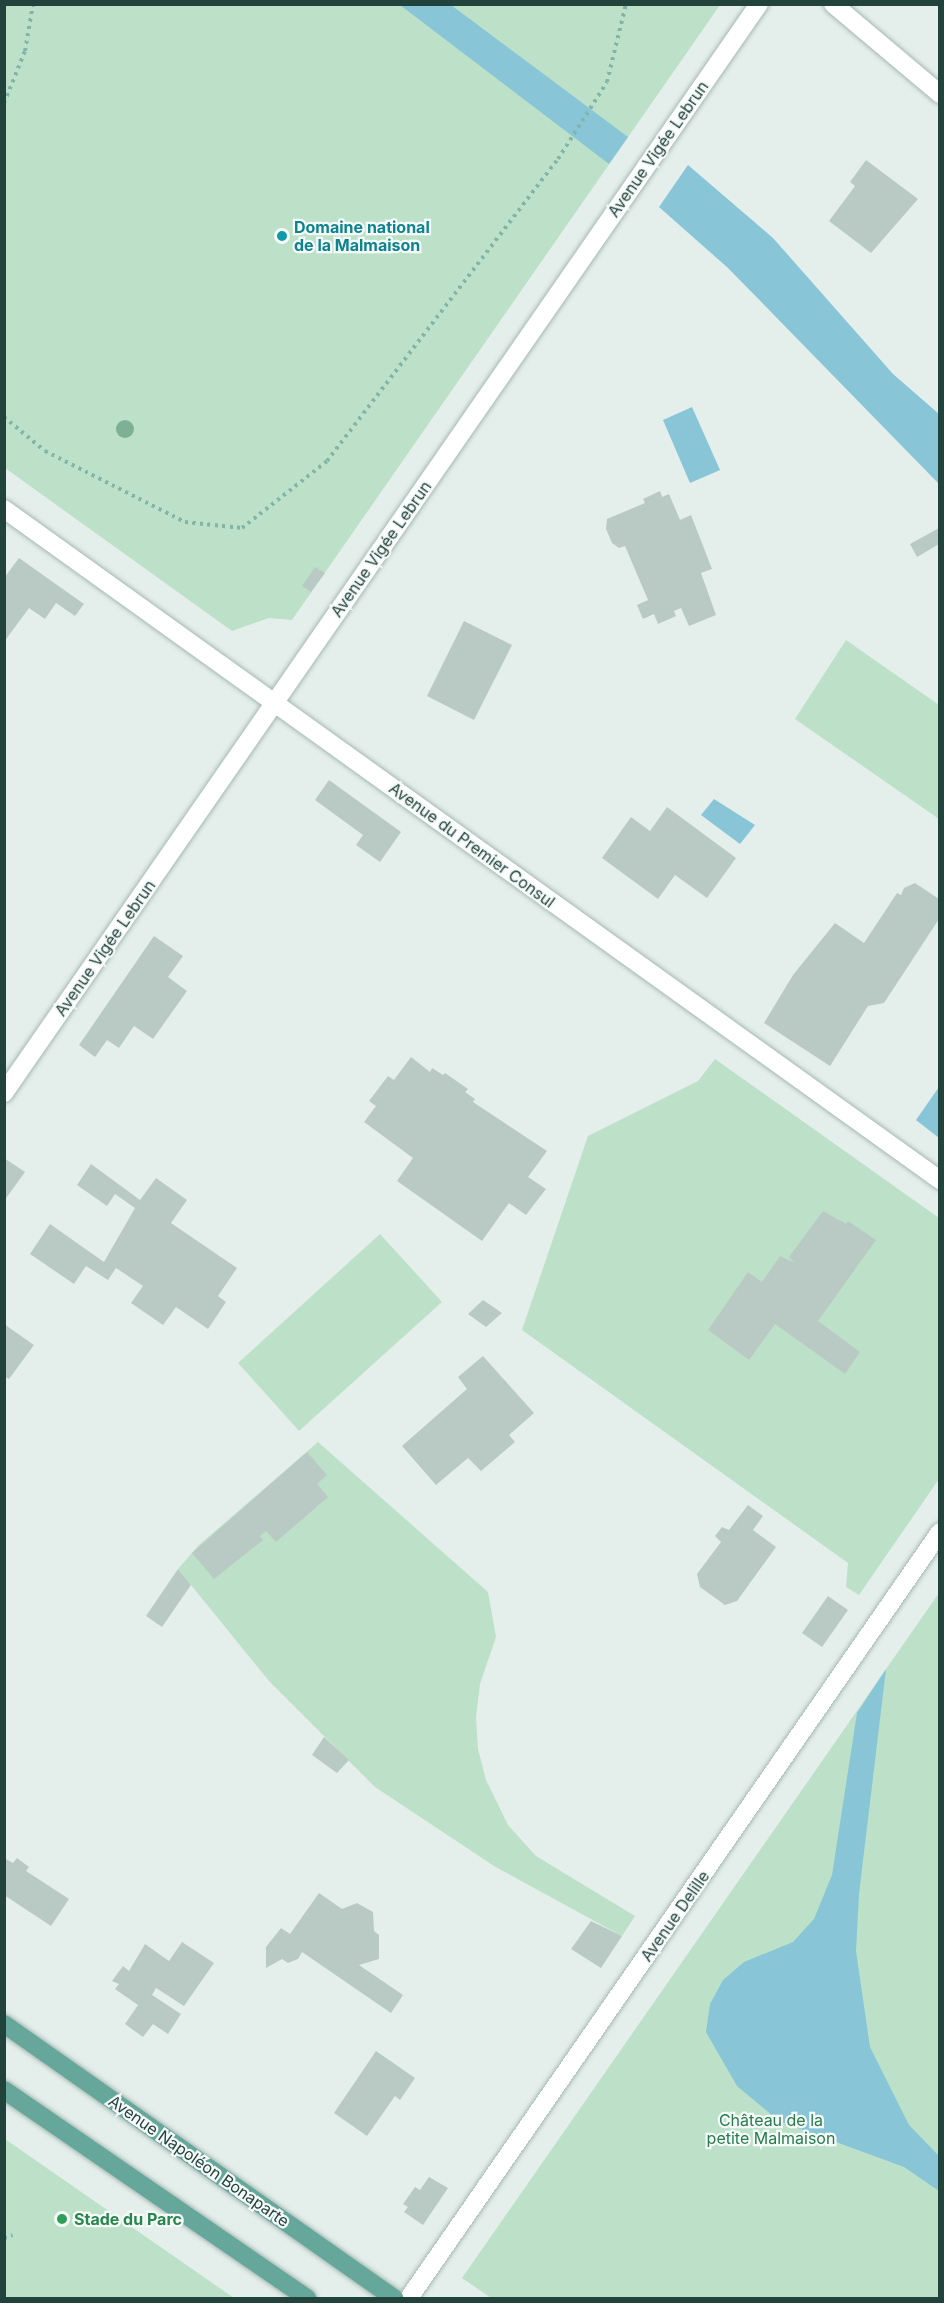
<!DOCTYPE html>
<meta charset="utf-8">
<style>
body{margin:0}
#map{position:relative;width:944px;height:2303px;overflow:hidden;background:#e4efeb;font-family:Inter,sans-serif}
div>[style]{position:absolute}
.green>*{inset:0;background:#bce1c8}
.water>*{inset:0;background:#88c5d7}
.building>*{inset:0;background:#b9cac4}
.path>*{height:4px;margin-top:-2px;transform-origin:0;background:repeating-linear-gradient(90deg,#82b5a8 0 3px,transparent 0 7.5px)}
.roads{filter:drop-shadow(0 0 2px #a6b8b3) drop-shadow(0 0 2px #a6b8b3)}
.minor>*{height:18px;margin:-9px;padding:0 9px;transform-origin:9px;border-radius:9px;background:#fff}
.primary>*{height:18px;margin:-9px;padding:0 9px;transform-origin:9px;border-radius:9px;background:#65a79b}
.trees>*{width:18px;height:18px;margin:-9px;border-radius:50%;background:#7db095}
.dots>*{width:16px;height:16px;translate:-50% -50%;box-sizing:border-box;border:3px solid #f5faf8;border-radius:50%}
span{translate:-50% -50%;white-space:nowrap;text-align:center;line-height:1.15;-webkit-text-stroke:4.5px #f5faf8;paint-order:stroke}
.street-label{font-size:16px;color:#22423c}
.culture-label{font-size:16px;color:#0d838f;font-weight:700}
.left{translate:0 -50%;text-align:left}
.park-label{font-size:16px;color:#287c4f}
.leisure-label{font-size:16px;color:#27864d;font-weight:700}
.frame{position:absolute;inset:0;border:6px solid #22423c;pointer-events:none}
</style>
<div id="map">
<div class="green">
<i style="clip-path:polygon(4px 5px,720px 5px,292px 620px,269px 618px,232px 631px,5px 468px)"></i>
<i style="clip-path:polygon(846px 640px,939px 705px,939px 819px,795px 719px)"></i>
<i style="clip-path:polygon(715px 1059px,939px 1218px,939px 1479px,859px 1595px,846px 1587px,848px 1563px,522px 1330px,588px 1136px,698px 1081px)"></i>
<i style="clip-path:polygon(380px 1234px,442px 1302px,299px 1431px,238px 1363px)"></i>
<i style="clip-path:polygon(318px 1442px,488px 1592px,496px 1637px,480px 1684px,476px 1717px,478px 1749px,486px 1780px,508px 1825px,536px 1856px,635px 1916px,622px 1936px,494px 1866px,375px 1787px,269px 1681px,178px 1569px,199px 1545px)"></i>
<i style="clip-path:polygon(939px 1593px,939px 2298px,491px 2298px,462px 2278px)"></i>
<i style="clip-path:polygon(5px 2139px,234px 2298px,5px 2298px)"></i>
</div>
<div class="water">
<i style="clip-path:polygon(400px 5px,451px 5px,628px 137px,609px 164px)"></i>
<i style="clip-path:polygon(688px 165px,773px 238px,893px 374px,939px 414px,939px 484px,728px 268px,659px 207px)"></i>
<i style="clip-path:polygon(692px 407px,720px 470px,690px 483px,663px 420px)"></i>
<i style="clip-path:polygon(714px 799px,755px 825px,740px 844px,701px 815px)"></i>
<i style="clip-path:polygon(939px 1087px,939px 1138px,916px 1120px)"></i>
<i style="clip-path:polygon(886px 1669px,859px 1894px,856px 1951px,870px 2047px,909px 2125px,939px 2156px,939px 2191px,904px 2167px,779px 2121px,737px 2086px,706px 2032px,710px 2004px,723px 1980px,744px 1962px,793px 1942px,814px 1919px,832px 1875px,857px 1713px)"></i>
</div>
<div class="building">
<i style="clip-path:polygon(866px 160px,918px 199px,871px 253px,829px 221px,855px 186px,850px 182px)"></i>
<i style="clip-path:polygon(660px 491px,662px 497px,669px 494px,680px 520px,691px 515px,712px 569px,701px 573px,716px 615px,689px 626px,681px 608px,674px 611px,676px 616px,658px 624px,654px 614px,643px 619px,637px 605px,648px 600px,625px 546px,619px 548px,612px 543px,606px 529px,607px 519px,645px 503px,643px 499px)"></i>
<i style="clip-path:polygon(939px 528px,939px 544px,917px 557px,910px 544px)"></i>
<i style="clip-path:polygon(19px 558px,84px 604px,75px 616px,56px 603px,45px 619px,29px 608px,4px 642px,4px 578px)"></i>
<i style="clip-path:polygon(315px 567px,325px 573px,311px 592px,302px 586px)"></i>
<i style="clip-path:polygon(464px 621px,512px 645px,474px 720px,427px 696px)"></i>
<i style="clip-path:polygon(329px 780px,401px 832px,380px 862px,356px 845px,363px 835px,315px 800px)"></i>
<i style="clip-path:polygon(667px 807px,736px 858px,707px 898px,675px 875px,658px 899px,602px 858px,631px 817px,650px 831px)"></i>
<i style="clip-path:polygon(915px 883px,939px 899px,939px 919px,884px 1003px,868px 1006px,830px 1066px,764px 1023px,793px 975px,835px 923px,864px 943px,897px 893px,901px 895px,904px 888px)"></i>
<i style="clip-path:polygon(154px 936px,183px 956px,168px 977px,187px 991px,153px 1039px,134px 1026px,119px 1048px,107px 1040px,95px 1057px,79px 1045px)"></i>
<i style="clip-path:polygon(411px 1057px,430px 1072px,432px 1068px,443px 1075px,445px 1073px,468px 1089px,465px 1092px,475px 1099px,473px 1102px,547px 1151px,528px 1177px,546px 1189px,526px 1215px,509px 1203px,482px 1241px,397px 1181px,413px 1158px,364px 1122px,376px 1106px,369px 1101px,388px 1076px,394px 1080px)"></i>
<i style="clip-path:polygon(4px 1158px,25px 1172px,4px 1201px)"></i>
<i style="clip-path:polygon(91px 1164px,140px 1200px,156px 1178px,187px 1200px,171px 1223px,237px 1268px,218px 1296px,226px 1302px,208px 1329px,176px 1307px,163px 1325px,131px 1303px,143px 1286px,116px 1268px,108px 1280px,86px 1266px,74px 1284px,30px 1254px,50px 1224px,104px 1262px,135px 1208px,115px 1194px,107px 1206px,77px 1185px)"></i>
<i style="clip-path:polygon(823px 1211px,846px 1224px,848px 1221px,876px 1240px,818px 1321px,860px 1352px,845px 1374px,775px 1324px,749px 1360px,708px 1330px,748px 1272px,762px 1282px,780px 1256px,795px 1263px,789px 1257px)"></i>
<i style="clip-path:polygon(483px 1300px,502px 1313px,486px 1327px,468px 1314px)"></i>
<i style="clip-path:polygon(4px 1324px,34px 1345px,9px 1379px,4px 1376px)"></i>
<i style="clip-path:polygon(483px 1356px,534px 1413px,509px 1435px,515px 1442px,481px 1471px,468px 1458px,436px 1485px,402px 1446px,467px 1389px,458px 1377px)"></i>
<i style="clip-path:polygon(307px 1452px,327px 1475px,317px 1484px,328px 1497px,276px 1542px,266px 1531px,260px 1536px,263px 1540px,214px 1579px,192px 1553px)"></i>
<i style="clip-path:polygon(748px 1505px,763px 1516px,753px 1530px,776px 1547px,737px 1601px,725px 1605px,700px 1587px,697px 1574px,721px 1542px,715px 1536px,722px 1527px,729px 1530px)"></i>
<i style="clip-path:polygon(178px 1569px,191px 1585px,162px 1627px,146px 1616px)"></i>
<i style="clip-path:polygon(828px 1596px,848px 1610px,822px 1647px,802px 1633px)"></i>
<i style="clip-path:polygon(324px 1737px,349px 1760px,337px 1773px,312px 1755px)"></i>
<i style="clip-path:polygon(4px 1858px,13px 1863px,17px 1858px,29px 1867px,26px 1871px,69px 1899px,51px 1926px,4px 1895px)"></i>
<i style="clip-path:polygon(319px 1893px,342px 1909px,357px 1903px,373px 1912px,374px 1931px,379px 1935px,379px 1959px,359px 1965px,403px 1995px,391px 2013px,302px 1952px,298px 1959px,288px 1963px,282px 1959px,266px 1968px,266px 1947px,281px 1928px,290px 1934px)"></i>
<i style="clip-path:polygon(591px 1921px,622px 1936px,601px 1968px,571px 1949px)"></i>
<i style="clip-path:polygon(182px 1942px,214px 1963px,184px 2006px,156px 1988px,152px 1995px,181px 2014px,168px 2034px,153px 2024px,143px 2037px,125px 2024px,138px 2005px,115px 1989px,119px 1984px,112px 1981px,123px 1966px,129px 1971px,145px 1944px,169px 1961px)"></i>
<i style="clip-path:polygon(376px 2051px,415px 2078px,400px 2100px,395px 2096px,367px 2136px,334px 2113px)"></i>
<i style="clip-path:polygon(429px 2177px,448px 2188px,423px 2225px,404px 2212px,408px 2207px,403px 2204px,415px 2187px,420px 2190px)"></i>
</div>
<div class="path">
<i style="left:4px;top:103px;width:56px;rotate:-68deg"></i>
<i style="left:25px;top:51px;width:48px;rotate:-80.3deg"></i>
<i style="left:4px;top:417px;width:53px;rotate:39.7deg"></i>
<i style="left:45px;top:451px;width:157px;rotate:26.9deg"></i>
<i style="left:185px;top:522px;width:57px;rotate:6deg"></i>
<i style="left:242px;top:528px;width:108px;rotate:-38.2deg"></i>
<i style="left:327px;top:461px;width:380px;rotate:-52.6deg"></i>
<i style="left:558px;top:159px;width:91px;rotate:-57.5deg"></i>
<i style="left:607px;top:82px;width:80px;rotate:-76.3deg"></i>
<i style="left:4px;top:2238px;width:9px;rotate:-18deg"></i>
</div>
<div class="roads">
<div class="minor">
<i style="left:833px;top:4px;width:140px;rotate:40.1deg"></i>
<i style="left:4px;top:509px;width:1152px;rotate:35.64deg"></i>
<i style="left:4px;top:1093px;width:1325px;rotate:-55.27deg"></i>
<i style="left:409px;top:2298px;width:932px;rotate:-55.27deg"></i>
</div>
<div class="primary">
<i style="left:4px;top:2024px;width:477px;rotate:35.1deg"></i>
<i style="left:4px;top:2090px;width:368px;rotate:34.5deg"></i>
</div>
</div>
<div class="trees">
<i style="left:125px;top:429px"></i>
</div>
<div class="dots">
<i style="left:282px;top:236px;background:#0f9aa8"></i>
<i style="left:62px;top:2219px;background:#2e9e5b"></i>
</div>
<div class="street-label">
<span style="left:658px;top:149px;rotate:-55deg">Avenue Vigée Lebrun</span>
<span style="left:381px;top:549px;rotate:-55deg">Avenue Vigée Lebrun</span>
<span style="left:472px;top:845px;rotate:36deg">Avenue du Premier Consul</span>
<span style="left:105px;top:948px;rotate:-55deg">Avenue Vigée Lebrun</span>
<span style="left:675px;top:1916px;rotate:-55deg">Avenue Delille</span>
<span style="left:199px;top:2161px;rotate:35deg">Avenue Napoléon Bonaparte</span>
</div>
<div class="culture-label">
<span class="left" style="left:294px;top:236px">Domaine national<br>de la Malmaison</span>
</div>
<div class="park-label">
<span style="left:771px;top:2129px">Château de la<br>petite Malmaison</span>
</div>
<div class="leisure-label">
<span class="left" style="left:74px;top:2219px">Stade du Parc</span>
</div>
<div class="frame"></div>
</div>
